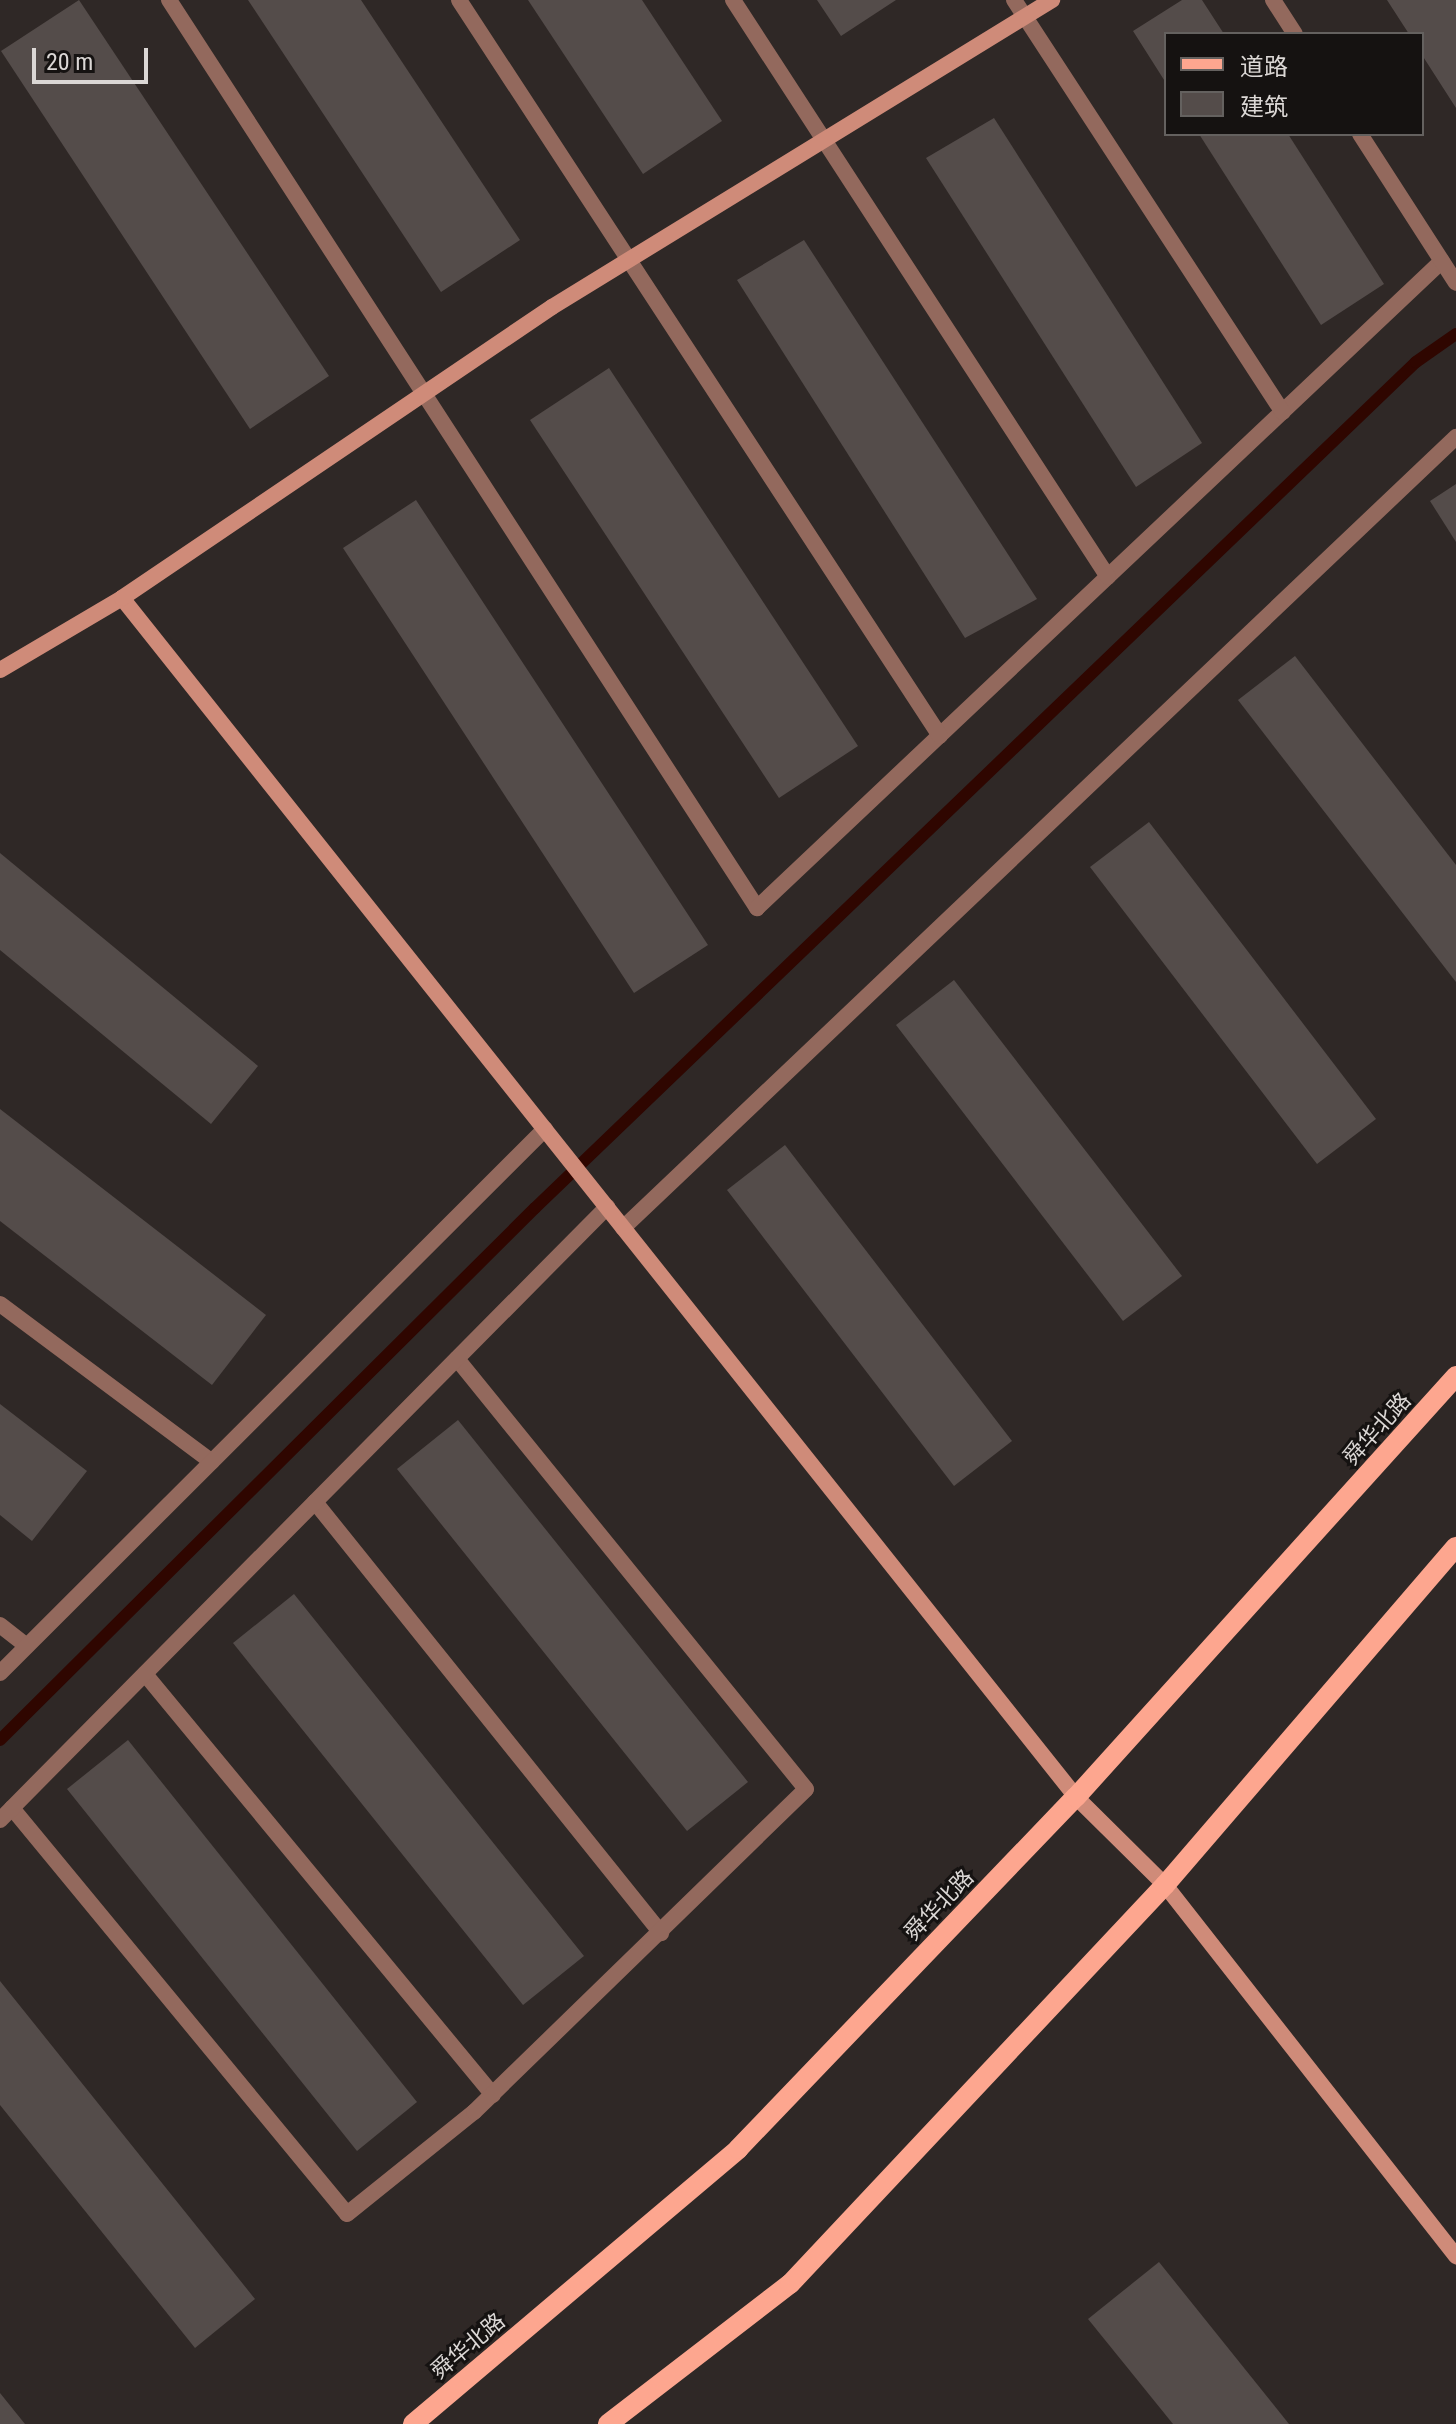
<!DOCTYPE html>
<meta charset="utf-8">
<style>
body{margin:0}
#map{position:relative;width:1456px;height:2424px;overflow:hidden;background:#2f2826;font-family:"Roboto Condensed","Noto Sans SC",sans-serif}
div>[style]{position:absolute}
.stream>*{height:12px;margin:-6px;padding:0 6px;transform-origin:6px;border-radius:6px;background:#2f0600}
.building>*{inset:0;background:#544c4a}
.lane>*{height:16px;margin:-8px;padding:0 8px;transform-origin:8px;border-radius:8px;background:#93695d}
.street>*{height:16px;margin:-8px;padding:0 8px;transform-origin:8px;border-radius:8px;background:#93695d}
.secondary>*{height:16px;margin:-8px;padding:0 8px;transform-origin:8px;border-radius:8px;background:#cf8b79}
.primary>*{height:20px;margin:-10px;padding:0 10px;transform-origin:10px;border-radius:10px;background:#fda68f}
span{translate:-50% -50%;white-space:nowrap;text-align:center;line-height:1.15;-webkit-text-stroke:6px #151211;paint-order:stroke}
.street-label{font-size:22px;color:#dbd7d5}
.legend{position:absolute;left:1164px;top:32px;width:260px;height:104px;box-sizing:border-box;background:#151211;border:2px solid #64615f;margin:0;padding:10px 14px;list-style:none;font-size:24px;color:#dbd7d5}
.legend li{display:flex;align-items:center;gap:16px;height:40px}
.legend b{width:40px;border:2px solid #64615f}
.scale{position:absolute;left:32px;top:48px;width:116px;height:36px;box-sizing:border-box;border:4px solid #dbd7d5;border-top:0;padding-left:10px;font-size:24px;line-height:28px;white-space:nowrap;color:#dbd7d5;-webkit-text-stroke:6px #151211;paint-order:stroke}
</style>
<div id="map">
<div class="stream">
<i style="left:0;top:1740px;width:754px;rotate:-44.84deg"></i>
<i style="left:535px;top:1208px;width:1221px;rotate:-43.84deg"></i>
<i style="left:1416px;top:362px;width:49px;rotate:-35deg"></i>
</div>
<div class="building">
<i style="clip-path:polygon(79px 0,329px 376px,250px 429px,1px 51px)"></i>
<i style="clip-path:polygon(248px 0,361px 0,520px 240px,441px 292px)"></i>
<i style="clip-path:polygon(528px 0,642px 0,722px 121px,643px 174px)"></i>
<i style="clip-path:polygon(817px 0,896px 0,841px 36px)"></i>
<i style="clip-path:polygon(1182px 0,1202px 0,1224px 34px,1166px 34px,1166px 83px,1133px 31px)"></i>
<i style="clip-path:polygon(1387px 0,1456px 0,1456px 108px,1422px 55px,1422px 34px,1409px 34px)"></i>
<i style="clip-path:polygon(994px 118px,1202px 443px,1136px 487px,926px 158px)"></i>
<i style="clip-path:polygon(1199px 134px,1288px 134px,1384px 284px,1321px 325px)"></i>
<i style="clip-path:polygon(804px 240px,1037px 599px,965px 638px,737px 280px)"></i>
<i style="clip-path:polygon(609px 368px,858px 746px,779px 798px,530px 420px)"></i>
<i style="clip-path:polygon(1456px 484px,1456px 542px,1430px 501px)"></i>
<i style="clip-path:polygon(416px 500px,708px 945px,634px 993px,343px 548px)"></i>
<i style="clip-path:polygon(1295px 656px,1456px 865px,1456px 982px,1238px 700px)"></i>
<i style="clip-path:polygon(1149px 822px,1376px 1119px,1317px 1164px,1090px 867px)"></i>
<i style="clip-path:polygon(0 853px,258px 1066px,211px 1124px,0 950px)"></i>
<i style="clip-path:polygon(954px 980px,1182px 1276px,1123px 1321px,896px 1025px)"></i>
<i style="clip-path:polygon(0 1109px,266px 1315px,212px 1385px,0 1221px)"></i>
<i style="clip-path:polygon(785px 1145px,1012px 1441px,954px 1486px,727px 1190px)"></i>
<i style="clip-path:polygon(0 1404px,87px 1471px,32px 1541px,0 1515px)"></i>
<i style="clip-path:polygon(458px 1420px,748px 1782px,687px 1831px,397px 1469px)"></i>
<i style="clip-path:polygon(294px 1594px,584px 1956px,523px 2005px,233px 1643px)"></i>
<i style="clip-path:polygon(128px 1740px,417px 2102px,357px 2151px,67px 1789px)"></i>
<i style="clip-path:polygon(0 1981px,255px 2299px,195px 2348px,0 2105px)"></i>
<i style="clip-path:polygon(1159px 2262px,1289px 2424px,1173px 2424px,1088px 2319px)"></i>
<i style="clip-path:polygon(0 2393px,25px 2424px,0 2424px)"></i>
</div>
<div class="lane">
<i style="left:169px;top:0;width:1082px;rotate:57.07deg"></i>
<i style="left:757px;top:908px;width:942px;rotate:-43.37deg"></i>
<i style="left:459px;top:0;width:879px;rotate:56.83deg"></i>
<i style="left:733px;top:0;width:688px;rotate:56.98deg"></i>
<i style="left:1014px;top:0;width:492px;rotate:56.9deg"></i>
<i style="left:0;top:1304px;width:264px;rotate:36.7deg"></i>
<i style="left:315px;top:1502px;width:553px;rotate:51.24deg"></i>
<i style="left:0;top:1625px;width:34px;rotate:38deg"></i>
<i style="left:0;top:1673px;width:770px;rotate:-44.95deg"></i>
<i style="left:145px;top:1674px;width:546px;rotate:50.42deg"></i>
<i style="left:12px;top:1808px;width:526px;rotate:50.47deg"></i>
<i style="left:347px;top:2214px;width:163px;rotate:-38.8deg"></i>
<i style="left:474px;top:2112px;width:463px;rotate:-44.2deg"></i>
<i style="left:806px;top:1789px;width:554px;rotate:-129.06deg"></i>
<i style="left:0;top:1820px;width:863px;rotate:-45.28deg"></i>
</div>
<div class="street">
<i style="left:1273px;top:0;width:40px;rotate:57.1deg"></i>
<i style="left:1360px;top:134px;width:177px;rotate:57.2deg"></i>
<i style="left:623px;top:1228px;width:1149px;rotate:-43.52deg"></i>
</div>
<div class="secondary">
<i style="left:122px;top:598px;width:1532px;rotate:51.49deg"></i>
<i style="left:1076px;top:1797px;width:125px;rotate:44.7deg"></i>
<i style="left:1165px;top:1885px;width:472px;rotate:51.9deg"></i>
<i style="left:0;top:670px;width:142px;rotate:-30.5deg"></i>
<i style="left:122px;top:598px;width:519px;rotate:-34.09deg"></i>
<i style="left:552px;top:307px;width:587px;rotate:-31.55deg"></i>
</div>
<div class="primary">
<i style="left:413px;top:2424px;width:426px;rotate:-40.2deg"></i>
<i style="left:738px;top:2149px;width:488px;rotate:-46.2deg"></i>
<i style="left:1076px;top:1797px;width:567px;rotate:-47.93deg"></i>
<i style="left:608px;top:2424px;width:230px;rotate:-37.6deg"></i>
<i style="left:790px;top:2284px;width:548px;rotate:-46.78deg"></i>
<i style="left:1165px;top:1885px;width:446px;rotate:-49.3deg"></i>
</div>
<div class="street-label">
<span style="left:1377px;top:1429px;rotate:-48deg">舜华北路</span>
<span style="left:939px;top:1905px;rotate:-46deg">舜华北路</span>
<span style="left:468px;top:2346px;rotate:-40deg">舜华北路</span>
</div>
<ul class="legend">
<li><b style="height:10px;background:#fda68f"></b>道路</li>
<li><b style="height:22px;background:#544c4a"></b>建筑</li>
</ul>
<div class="scale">20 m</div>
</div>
